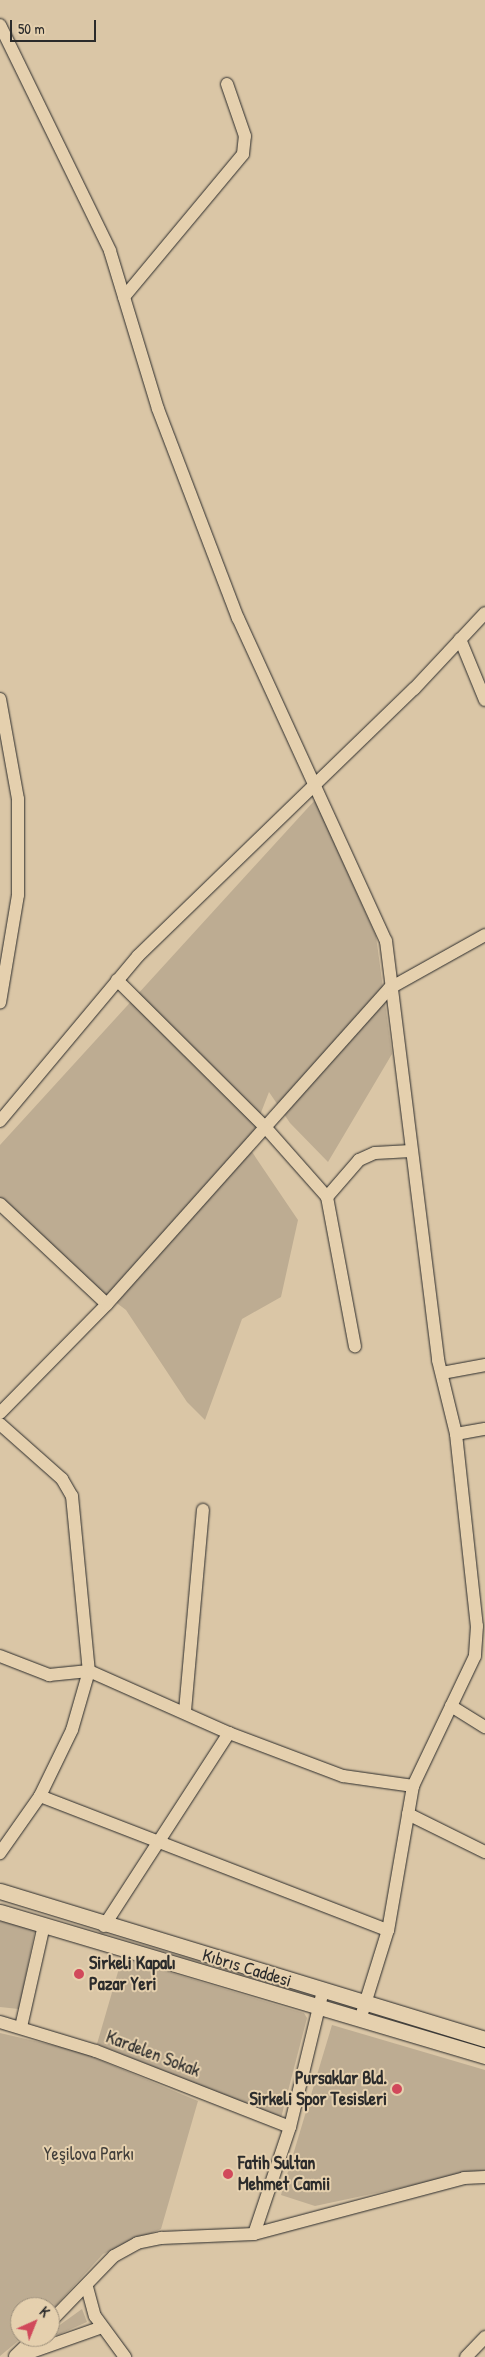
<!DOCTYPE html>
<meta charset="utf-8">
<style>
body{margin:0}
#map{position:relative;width:485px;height:2357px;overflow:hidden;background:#dac6a6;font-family:"Patrick Hand",sans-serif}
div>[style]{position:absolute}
.green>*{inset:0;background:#bdac92}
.roads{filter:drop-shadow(0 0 1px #2b2b2b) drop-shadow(0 0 1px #2b2b2b)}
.minor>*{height:12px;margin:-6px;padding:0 6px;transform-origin:6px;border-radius:6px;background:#e5d0ae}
.major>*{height:15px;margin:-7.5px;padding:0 7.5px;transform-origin:7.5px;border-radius:7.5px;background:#e5d0ae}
.dots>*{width:14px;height:14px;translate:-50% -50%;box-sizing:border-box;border:2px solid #e5d0ae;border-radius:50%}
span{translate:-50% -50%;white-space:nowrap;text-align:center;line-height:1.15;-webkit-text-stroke:4px #e5d0ae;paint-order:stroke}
.poi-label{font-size:18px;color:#2b2b2b;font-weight:700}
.left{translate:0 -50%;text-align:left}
.right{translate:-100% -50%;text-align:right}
.street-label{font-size:18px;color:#2b2b2b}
.park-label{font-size:18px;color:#413e3a}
.north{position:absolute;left:10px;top:2297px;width:50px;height:50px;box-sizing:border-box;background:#e5d0ae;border:1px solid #9b8e7a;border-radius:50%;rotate:44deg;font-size:14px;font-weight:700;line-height:20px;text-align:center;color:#2b2b2b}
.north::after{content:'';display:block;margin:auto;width:18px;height:22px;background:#d1495b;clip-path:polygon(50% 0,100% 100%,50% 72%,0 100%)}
.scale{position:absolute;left:10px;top:20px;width:86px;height:22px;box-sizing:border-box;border:2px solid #2b2b2b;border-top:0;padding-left:6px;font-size:15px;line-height:18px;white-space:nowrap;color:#2b2b2b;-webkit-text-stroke:4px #e5d0ae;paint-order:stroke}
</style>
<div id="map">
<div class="green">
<i style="clip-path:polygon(315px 800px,376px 936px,392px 1054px,328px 1162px,290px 1123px,269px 1092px,248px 1146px,298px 1220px,281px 1297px,242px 1319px,205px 1420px,187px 1402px,126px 1310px,52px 1254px,0 1204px,0 1145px)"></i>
<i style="clip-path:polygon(0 1921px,35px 1930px,19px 2009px,0 2007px)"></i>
<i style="clip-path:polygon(122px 1958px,304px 2013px,307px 2018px,281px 2118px,97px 2044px)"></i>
<i style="clip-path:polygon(332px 2025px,485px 2070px,485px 2170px,315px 2206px,281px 2195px)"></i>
<i style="clip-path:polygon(0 2033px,78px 2051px,198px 2101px,161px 2229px,103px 2254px,50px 2312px,50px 2307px,20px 2307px,23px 2337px,0 2356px)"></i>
<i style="clip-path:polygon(82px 2309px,87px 2322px,28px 2348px,50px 2337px,50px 2332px)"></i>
</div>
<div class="roads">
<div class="minor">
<i style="left:0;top:25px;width:251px;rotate:64deg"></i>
<i style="left:110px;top:251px;width:165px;rotate:73.1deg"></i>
<i style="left:158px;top:409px;width:224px;rotate:69.1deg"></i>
<i style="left:238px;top:618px;width:355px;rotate:65.4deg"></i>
<i style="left:386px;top:941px;width:422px;rotate:82.9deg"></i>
<i style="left:438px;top:1360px;width:76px;rotate:76.3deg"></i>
<i style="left:456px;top:1434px;width:193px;rotate:83.8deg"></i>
<i style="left:477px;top:1626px;width:30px;rotate:94deg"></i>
<i style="left:475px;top:1656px;width:144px;rotate:115.5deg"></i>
<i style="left:413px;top:1786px;width:146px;rotate:99.8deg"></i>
<i style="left:388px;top:1930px;width:94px;rotate:107.3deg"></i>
<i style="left:124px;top:297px;width:186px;rotate:-50.2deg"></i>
<i style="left:243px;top:154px;width:18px;rotate:-84deg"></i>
<i style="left:245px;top:136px;width:55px;rotate:-109.1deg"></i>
<i style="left:460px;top:639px;width:66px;rotate:67.7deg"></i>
<i style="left:0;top:699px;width:102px;rotate:79.8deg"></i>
<i style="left:18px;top:799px;width:96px;rotate:90deg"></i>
<i style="left:18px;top:895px;width:109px;rotate:99.5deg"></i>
<i style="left:117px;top:980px;width:210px;rotate:44.8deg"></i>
<i style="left:266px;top:1128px;width:92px;rotate:48.5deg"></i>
<i style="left:327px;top:1197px;width:152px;rotate:79.4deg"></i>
<i style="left:0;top:1121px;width:215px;rotate:-50.1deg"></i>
<i style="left:138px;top:956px;width:384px;rotate:-44.1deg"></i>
<i style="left:414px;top:689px;width:104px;rotate:-46.9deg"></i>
<i style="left:327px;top:1197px;width:49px;rotate:-49.1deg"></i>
<i style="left:359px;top:1160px;width:17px;rotate:-24deg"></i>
<i style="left:375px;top:1153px;width:36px;rotate:-3deg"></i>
<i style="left:0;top:1204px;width:146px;rotate:43.1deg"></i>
<i style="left:442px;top:1373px;width:44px;rotate:-10.5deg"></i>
<i style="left:0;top:1413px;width:153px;rotate:-45.5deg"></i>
<i style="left:107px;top:1304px;width:424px;rotate:-48.2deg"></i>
<i style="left:390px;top:988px;width:109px;rotate:-29.2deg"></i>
<i style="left:0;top:1424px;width:83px;rotate:41.6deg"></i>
<i style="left:62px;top:1479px;width:20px;rotate:60deg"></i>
<i style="left:72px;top:1496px;width:176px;rotate:84.5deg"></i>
<i style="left:89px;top:1671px;width:61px;rotate:106.1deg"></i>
<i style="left:72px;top:1730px;width:73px;rotate:115.9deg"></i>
<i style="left:40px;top:1796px;width:70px;rotate:125.1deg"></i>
<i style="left:456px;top:1434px;width:29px;rotate:-10deg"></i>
<i style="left:0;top:1656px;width:53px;rotate:21.2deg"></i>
<i style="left:49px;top:1675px;width:40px;rotate:-5.7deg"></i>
<i style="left:89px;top:1671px;width:153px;rotate:23.9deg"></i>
<i style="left:229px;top:1733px;width:122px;rotate:20.7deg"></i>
<i style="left:343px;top:1776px;width:71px;rotate:8.1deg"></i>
<i style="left:451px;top:1706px;width:40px;rotate:32deg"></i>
<i style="left:185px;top:1711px;width:202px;rotate:-84.9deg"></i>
<i style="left:40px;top:1796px;width:373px;rotate:21.1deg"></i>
<i style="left:408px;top:1814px;width:86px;rotate:26.3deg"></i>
<i style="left:104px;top:1926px;width:230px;rotate:-57.1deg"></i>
<i style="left:0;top:2022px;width:100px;rotate:16.8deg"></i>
<i style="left:96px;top:2051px;width:208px;rotate:21.4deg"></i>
<i style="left:21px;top:2027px;width:105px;rotate:-77.3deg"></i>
<i style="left:254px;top:2234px;width:113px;rotate:-71.4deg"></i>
<i style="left:290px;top:2127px;width:140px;rotate:-76.4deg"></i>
<i style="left:87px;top:2287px;width:30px;rotate:75deg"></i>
<i style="left:95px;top:2316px;width:51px;rotate:53.8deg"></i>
<i style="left:50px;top:2322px;width:92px;rotate:-45.9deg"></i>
<i style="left:114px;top:2256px;width:26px;rotate:-29deg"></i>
<i style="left:137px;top:2243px;width:25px;rotate:-12deg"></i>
<i style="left:161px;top:2238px;width:93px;rotate:-2.5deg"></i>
<i style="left:254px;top:2234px;width:217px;rotate:-14.9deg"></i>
<i style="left:464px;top:2178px;width:21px;rotate:-3deg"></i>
<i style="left:15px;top:2356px;width:28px;rotate:-44deg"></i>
<i style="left:17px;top:2357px;width:90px;rotate:-19.4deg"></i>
<i style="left:466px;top:2357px;width:28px;rotate:-46deg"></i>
</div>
<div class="major">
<i style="left:0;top:1891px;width:507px;rotate:16.97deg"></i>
<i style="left:0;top:1912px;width:506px;rotate:16.54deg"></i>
</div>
</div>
<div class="dots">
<i style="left:79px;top:1974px;background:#d1495b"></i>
<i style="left:397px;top:2089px;background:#d1495b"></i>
<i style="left:228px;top:2174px;background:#d1495b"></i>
</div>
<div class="poi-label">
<span class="left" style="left:89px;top:1974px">Sirkeli Kapalı<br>Pazar Yeri</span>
<span class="right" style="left:387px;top:2089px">Pursaklar Bld.<br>Sirkeli Spor Tesisleri</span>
<span class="left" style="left:238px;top:2174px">Fatih Sultan<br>Mehmet Camii</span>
</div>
<div class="street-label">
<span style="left:247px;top:1968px;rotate:17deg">Kıbrıs Caddesi</span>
<span style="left:153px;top:2054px;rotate:21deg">Kardelen Sokak</span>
</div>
<div class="park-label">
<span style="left:89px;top:2154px">Yeşilova Parkı</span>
</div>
<div class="north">K</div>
<div class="scale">50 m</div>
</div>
